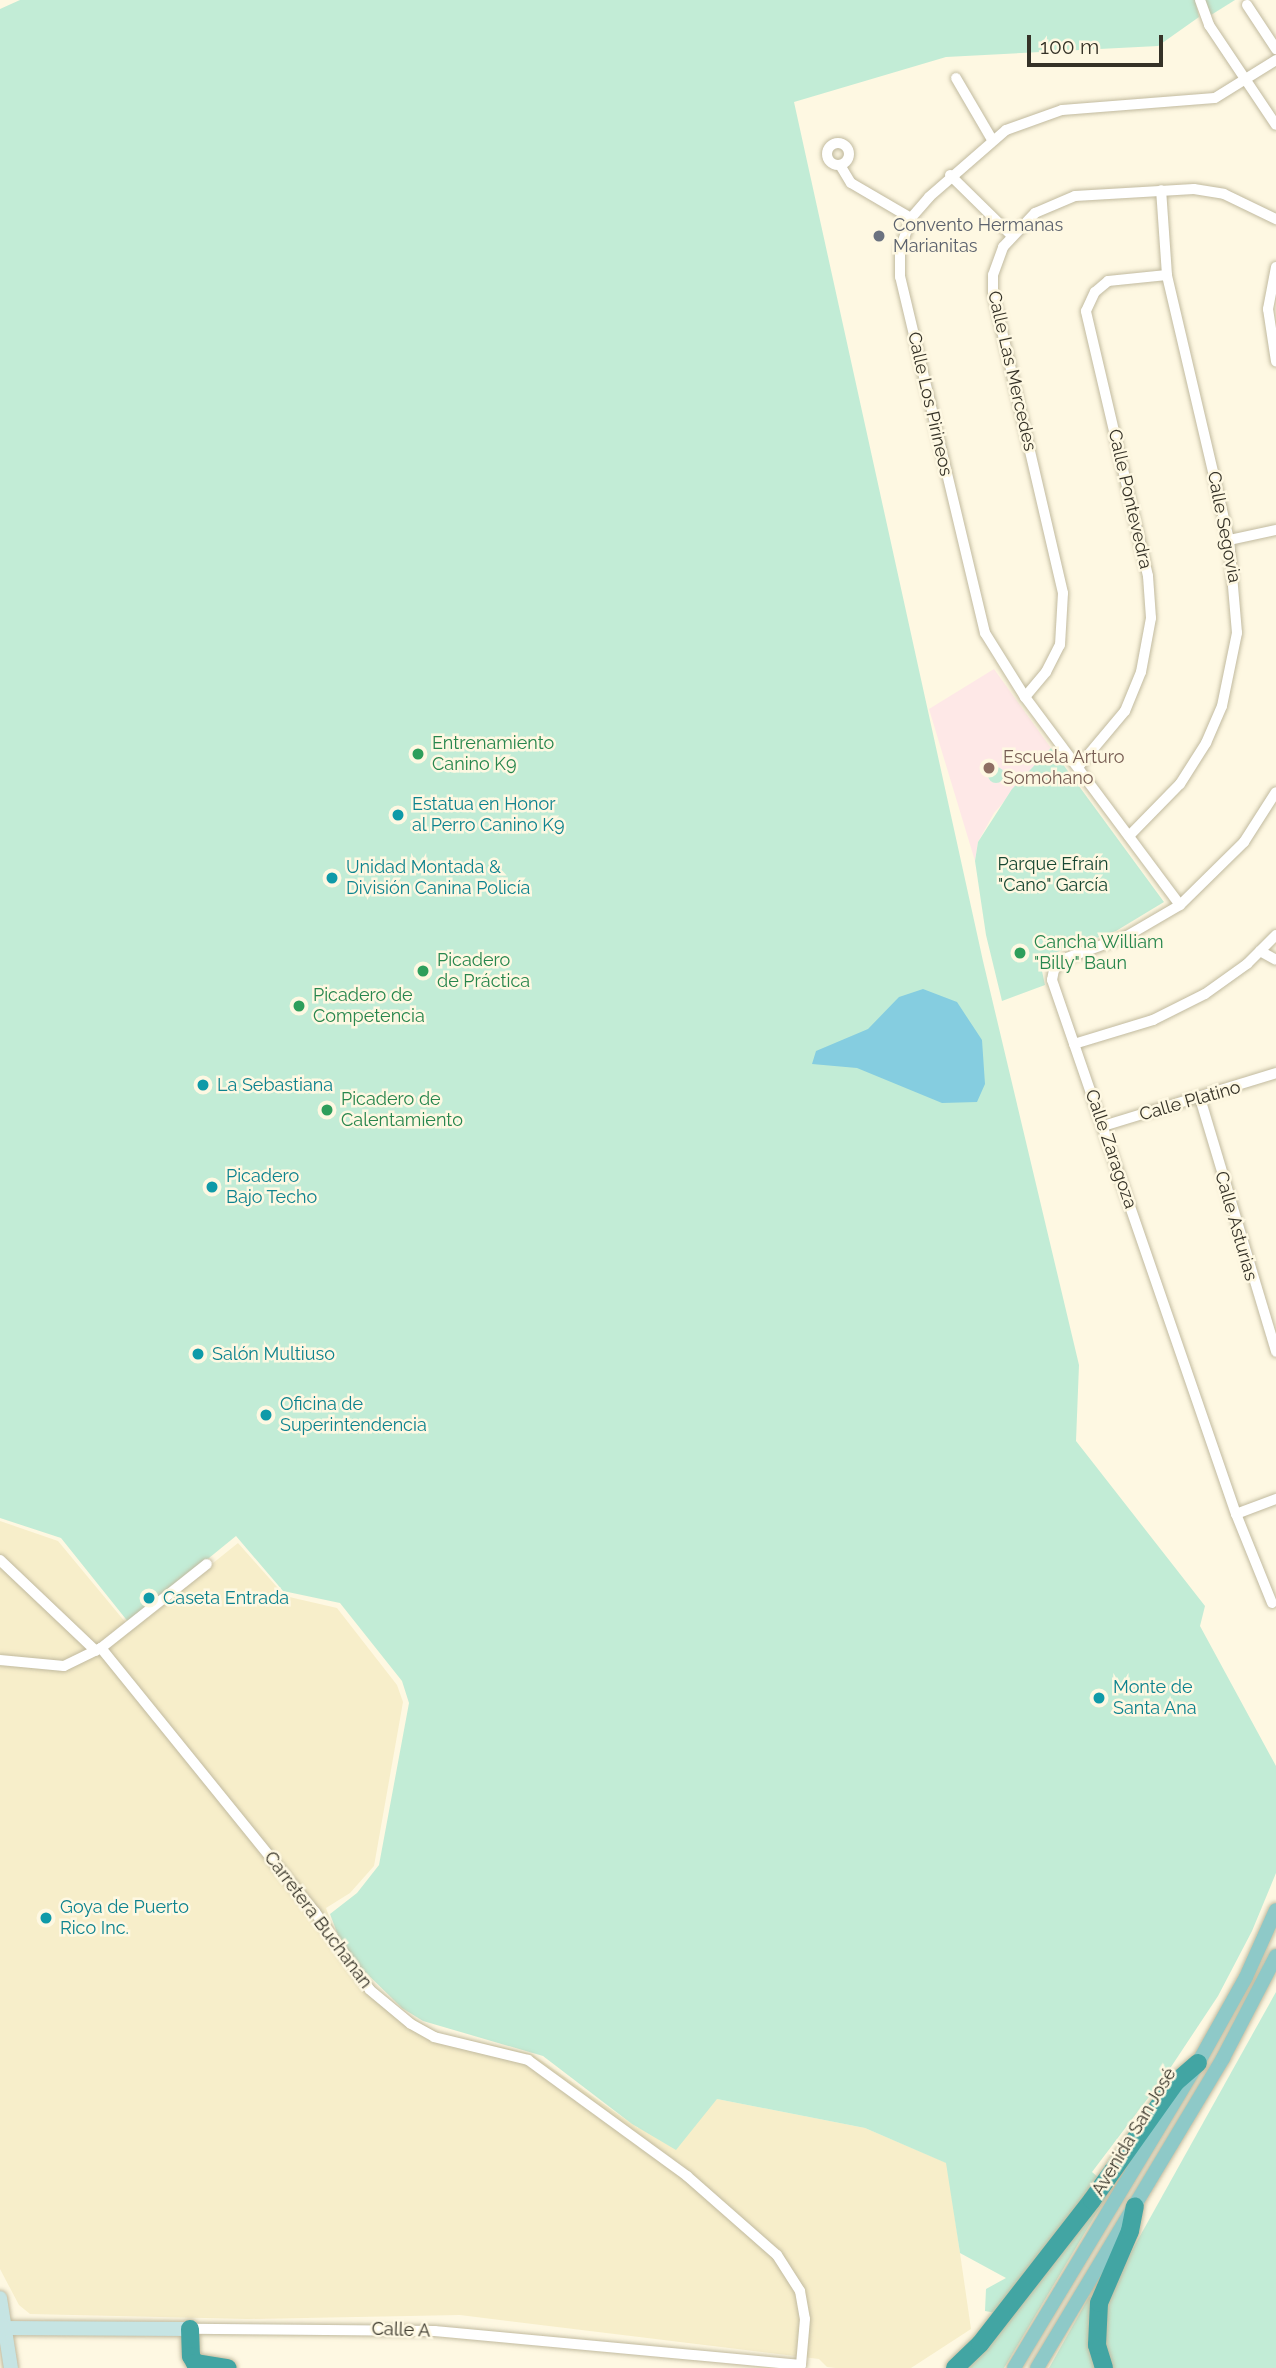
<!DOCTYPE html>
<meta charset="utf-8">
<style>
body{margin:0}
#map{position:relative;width:1276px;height:2368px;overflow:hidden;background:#fef8e2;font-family:Raleway,sans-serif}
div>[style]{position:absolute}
.built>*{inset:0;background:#f7eeca}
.education>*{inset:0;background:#fee8e7}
.green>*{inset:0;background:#c2ecd6}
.round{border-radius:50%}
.water>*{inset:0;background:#85cde0}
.roads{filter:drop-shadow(0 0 2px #c1ba9f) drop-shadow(0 0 2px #c1ba9f)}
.street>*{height:10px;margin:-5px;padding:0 5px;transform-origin:5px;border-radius:5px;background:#fff}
.street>.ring{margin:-5px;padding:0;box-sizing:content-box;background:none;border:10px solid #fff;border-radius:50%}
.secondary>*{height:14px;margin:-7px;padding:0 7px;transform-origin:7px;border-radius:7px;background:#c6e4e3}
.primary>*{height:14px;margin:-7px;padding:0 7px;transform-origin:7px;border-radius:7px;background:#8ec9c8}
.highway>*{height:18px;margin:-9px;padding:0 9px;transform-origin:9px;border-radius:9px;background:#42a5a3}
.dots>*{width:19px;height:19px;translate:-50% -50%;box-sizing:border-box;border:4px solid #fef8e2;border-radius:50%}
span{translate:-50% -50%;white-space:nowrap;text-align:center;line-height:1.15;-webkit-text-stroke:5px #fef8e2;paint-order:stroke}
.worship-label{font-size:18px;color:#5b616d}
.left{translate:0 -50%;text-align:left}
.street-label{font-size:18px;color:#353227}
.leisure-label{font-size:18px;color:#27864d}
.education-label{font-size:18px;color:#785e54}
.culture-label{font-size:18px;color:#0d838f}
.park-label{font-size:18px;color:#174732}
.scale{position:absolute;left:1027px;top:35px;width:136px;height:32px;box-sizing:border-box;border:4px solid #353227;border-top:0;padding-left:9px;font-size:21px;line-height:24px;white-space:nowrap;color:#353227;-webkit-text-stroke:5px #fef8e2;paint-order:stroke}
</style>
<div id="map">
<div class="built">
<i style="clip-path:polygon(0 1521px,58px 1541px,131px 1629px,238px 1543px,285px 1596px,337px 1608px,397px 1685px,403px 1702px,374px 1866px,350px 1893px,326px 1908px,340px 1947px,375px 1987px,406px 2014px,439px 2033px,532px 2054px,638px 2128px,717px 2099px,865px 2128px,947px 2163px,971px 2329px,911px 2368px,836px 2368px,827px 2367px,819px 2359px,460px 2315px,248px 2319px,30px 2314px,19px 2305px,0 2269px)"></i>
</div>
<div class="education">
<i style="clip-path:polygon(994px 669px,1051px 748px,994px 813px,978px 842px,975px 861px,929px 709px)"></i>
</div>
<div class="green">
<i style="clip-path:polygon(20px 0,1195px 0,1199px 17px,1158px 46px,946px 57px,794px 102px,983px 961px,1079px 1365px,1076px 1441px,1205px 1606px,1200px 1626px,1276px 1766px,1276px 1873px,1252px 1931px,1218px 1996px,1167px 2073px,1092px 2172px,1099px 2178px,996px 2313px,985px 2311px,986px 2289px,1006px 2278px,960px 2253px,946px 2163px,865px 2128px,717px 2099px,676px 2150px,632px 2124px,543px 2056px,423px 2021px,402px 2008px,355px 1962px,342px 1946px,330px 1914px,357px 1893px,379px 1865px,409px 1703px,402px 1681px,340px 1603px,283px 1591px,236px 1536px,129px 1623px,61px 1538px,0 1518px,0 9px)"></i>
<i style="clip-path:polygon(1205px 0,1235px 0,1211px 15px)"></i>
<i style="clip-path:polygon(1051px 748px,1164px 902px,1116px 931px,1057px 952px,1042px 971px,1045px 985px,1002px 1001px,986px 935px,975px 861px,978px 842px,1012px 789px)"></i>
<i class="round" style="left:988px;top:767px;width:16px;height:16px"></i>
<i style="clip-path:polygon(1276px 1992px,1276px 2368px,1113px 2368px,1106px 2356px,1104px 2317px,1111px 2288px)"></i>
<i style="clip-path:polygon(1120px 2174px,1004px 2368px,963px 2368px)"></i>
<i style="clip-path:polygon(1094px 2296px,1097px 2368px,1049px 2368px,1089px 2297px)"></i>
</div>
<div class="water">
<i style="clip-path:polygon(923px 989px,957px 1002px,982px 1040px,985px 1084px,977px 1102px,942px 1103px,857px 1068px,812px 1064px,816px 1051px,868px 1029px,899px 997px)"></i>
</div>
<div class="roads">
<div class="street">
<i style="left:1200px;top:0;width:27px;rotate:70deg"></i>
<i style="left:1209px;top:25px;width:120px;rotate:56.2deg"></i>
<i style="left:1247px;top:5px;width:53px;rotate:56.6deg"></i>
<i style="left:956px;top:78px;width:69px;rotate:59.7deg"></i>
<i class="ring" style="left:827px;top:143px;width:12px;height:12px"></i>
<i style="left:840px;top:165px;width:21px;rotate:59deg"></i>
<i style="left:851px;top:183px;width:69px;rotate:30.3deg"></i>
<i style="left:950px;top:175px;width:86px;rotate:44.5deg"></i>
<i style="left:1276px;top:267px;width:43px;rotate:100.8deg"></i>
<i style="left:1268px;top:309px;width:53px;rotate:81.3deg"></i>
<i style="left:1229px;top:540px;width:48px;rotate:-12deg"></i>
<i style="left:1025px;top:697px;width:33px;rotate:-50deg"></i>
<i style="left:1046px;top:672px;width:30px;rotate:-63deg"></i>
<i style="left:1060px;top:645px;width:52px;rotate:-86.7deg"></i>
<i style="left:1063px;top:593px;width:308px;rotate:-103.1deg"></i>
<i style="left:993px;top:293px;width:18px;rotate:-90deg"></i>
<i style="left:993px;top:275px;width:30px;rotate:-70deg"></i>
<i style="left:1003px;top:247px;width:47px;rotate:-46.7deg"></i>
<i style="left:1035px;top:213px;width:43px;rotate:-23deg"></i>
<i style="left:1075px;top:196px;width:119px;rotate:-3.4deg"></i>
<i style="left:1194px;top:189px;width:30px;rotate:9deg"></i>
<i style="left:1224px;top:194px;width:58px;rotate:25.7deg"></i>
<i style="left:1078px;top:767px;width:73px;rotate:-50deg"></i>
<i style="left:1125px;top:711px;width:42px;rotate:-67.7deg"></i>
<i style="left:1141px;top:672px;width:55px;rotate:-79.5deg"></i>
<i style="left:1151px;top:618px;width:42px;rotate:-94.1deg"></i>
<i style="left:1148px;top:576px;width:272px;rotate:-103.2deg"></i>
<i style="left:1086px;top:311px;width:21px;rotate:-65deg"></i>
<i style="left:1095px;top:292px;width:17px;rotate:-40deg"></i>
<i style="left:1108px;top:281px;width:59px;rotate:-5.8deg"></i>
<i style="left:1129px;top:836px;width:73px;rotate:-45.6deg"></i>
<i style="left:1180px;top:784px;width:49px;rotate:-57.6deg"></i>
<i style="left:1206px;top:743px;width:40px;rotate:-66.6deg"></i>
<i style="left:1222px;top:706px;width:75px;rotate:-78.4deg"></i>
<i style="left:1237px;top:633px;width:93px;rotate:-94.9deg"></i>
<i style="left:1229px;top:540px;width:272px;rotate:-103.2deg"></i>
<i style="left:1167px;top:275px;width:85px;rotate:-94deg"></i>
<i style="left:1180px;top:905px;width:259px;rotate:-126.7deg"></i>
<i style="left:1025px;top:697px;width:75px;rotate:-122deg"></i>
<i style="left:985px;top:633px;width:366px;rotate:-103.4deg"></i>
<i style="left:900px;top:277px;width:28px;rotate:-90deg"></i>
<i style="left:900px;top:249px;width:33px;rotate:-70deg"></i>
<i style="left:911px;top:218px;width:28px;rotate:-49deg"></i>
<i style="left:929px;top:197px;width:102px;rotate:-41deg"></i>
<i style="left:1006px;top:130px;width:59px;rotate:-19.7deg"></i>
<i style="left:1062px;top:110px;width:153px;rotate:-4.5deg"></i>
<i style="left:1215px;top:98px;width:72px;rotate:-31.9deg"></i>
<i style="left:1260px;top:951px;width:18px;rotate:29deg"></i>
<i style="left:1074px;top:1044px;width:83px;rotate:-16.9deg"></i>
<i style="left:1153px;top:1020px;width:58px;rotate:-26.6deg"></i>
<i style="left:1205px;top:994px;width:52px;rotate:-35.5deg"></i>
<i style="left:1247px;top:964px;width:41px;rotate:-45deg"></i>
<i style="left:1200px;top:1098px;width:265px;rotate:73.3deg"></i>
<i style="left:1103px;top:1126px;width:181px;rotate:-17deg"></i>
<i style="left:1236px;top:1514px;width:43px;rotate:-20.6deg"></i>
<i style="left:0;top:1560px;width:132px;rotate:43.5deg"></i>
<i style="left:1272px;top:1603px;width:96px;rotate:-112deg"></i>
<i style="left:1236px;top:1514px;width:565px;rotate:-109.01deg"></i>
<i style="left:1052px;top:980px;width:10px;rotate:-79deg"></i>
<i style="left:1054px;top:970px;width:15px;rotate:-48deg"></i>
<i style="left:1064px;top:959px;width:67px;rotate:-20.1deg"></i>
<i style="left:1127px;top:936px;width:61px;rotate:-30.3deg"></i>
<i style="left:1180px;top:905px;width:90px;rotate:-44.5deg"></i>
<i style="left:1244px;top:842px;width:59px;rotate:-57.4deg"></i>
<i style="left:101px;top:1648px;width:340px;rotate:51deg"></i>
<i style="left:315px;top:1912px;width:95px;rotate:54.8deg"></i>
<i style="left:370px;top:1990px;width:53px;rotate:39.7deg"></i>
<i style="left:411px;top:2024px;width:26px;rotate:29deg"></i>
<i style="left:434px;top:2037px;width:97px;rotate:13.7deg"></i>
<i style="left:528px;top:2060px;width:197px;rotate:36.1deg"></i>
<i style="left:687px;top:2176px;width:120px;rotate:41.3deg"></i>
<i style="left:777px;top:2255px;width:43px;rotate:57.4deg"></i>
<i style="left:800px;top:2291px;width:28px;rotate:80deg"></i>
<i style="left:805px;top:2319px;width:46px;rotate:95deg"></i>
<i style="left:801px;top:2365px;width:368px;rotate:-174.7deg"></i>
<i style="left:435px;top:2331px;width:245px;rotate:-179.5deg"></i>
<i style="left:0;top:1660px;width:64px;rotate:5.4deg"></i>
<i style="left:64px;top:1666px;width:41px;rotate:-25.9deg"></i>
<i style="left:101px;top:1648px;width:135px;rotate:-38.4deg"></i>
</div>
<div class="secondary">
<i style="left:0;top:2298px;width:71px;rotate:81.1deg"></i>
<i style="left:0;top:2328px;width:190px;rotate:0.3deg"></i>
</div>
<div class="primary">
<i style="left:1014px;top:2368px;width:356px;rotate:-58.9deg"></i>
<i style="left:1198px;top:2063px;width:98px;rotate:-60.8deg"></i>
<i style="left:1246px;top:1977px;width:73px;rotate:-65.9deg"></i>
<i style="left:1037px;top:2368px;width:362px;rotate:-59deg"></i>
<i style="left:1223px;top:2058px;width:115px;rotate:-62.5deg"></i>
</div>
<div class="highway">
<i style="left:190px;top:2329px;width:27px;rotate:88deg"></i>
<i style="left:191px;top:2356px;width:8px;rotate:60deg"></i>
<i style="left:195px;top:2363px;width:33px;rotate:9deg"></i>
<i style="left:955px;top:2368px;width:35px;rotate:-44deg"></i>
<i style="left:980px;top:2344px;width:182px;rotate:-52.1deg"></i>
<i style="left:1092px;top:2200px;width:145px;rotate:-54.6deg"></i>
<i style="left:1176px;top:2082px;width:29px;rotate:-41deg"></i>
<i style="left:1104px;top:2368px;width:24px;rotate:-107deg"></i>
<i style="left:1097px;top:2345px;width:42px;rotate:-87.3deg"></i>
<i style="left:1099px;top:2303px;width:78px;rotate:-66.7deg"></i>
<i style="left:1130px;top:2231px;width:25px;rotate:-79deg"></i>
</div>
</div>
<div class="dots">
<i style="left:879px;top:236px;background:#6b7280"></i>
<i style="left:418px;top:754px;background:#2e9e5b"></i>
<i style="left:989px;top:768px;background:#8d6e63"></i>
<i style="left:398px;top:815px;background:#0f9aa8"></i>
<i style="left:332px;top:878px;background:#0f9aa8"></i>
<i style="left:1020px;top:953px;background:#2e9e5b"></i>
<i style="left:423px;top:971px;background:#2e9e5b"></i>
<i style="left:299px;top:1006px;background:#2e9e5b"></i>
<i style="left:203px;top:1085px;background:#0f9aa8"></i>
<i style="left:327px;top:1110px;background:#2e9e5b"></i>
<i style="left:212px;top:1187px;background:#0f9aa8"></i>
<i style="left:198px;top:1354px;background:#0f9aa8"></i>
<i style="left:266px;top:1415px;background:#0f9aa8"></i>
<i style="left:149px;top:1598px;background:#0f9aa8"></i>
<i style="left:1099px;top:1698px;background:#0f9aa8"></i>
<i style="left:46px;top:1918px;background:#0f9aa8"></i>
</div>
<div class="worship-label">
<span class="left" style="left:893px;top:236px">Convento Hermanas<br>Marianitas</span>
</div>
<div class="street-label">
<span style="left:1012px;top:371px;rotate:77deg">Calle Las Mercedes</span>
<span style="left:930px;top:404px;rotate:77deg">Calle Los Pirineos</span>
<span style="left:1130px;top:499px;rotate:77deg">Calle Pontevedra</span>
<span style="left:1224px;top:527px;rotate:79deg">Calle Segovia</span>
<span style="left:1190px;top:1101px;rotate:-16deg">Calle Platino</span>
<span style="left:1111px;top:1149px;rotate:71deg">Calle Zaragoza</span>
<span style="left:1236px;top:1226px;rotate:74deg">Calle Asturias</span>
<span style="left:318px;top:1920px;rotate:53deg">Carretera Buchanan</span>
<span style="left:1134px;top:2132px;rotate:-59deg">Avenida San José</span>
<span style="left:401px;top:2330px;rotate:2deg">Calle A</span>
</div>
<div class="leisure-label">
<span class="left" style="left:432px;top:754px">Entrenamiento<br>Canino K9</span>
<span class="left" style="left:1034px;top:953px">Cancha William<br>"Billy" Baun</span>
<span class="left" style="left:437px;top:971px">Picadero<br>de Práctica</span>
<span class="left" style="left:313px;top:1006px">Picadero de<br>Competencia</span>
<span class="left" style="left:341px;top:1110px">Picadero de<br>Calentamiento</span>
</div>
<div class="education-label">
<span class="left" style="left:1003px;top:768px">Escuela Arturo<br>Somohano</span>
</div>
<div class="culture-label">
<span class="left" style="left:412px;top:815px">Estatua en Honor<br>al Perro Canino K9</span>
<span class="left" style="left:346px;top:878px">Unidad Montada &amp;<br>División Canina Policía</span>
<span class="left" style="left:217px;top:1085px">La Sebastiana</span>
<span class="left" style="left:226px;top:1187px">Picadero<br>Bajo Techo</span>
<span class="left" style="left:212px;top:1354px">Salón Multiuso</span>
<span class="left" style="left:280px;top:1415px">Oficina de<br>Superintendencia</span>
<span class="left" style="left:163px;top:1598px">Caseta Entrada</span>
<span class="left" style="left:1113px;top:1698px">Monte de<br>Santa Ana</span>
<span class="left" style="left:60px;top:1918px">Goya de Puerto<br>Rico Inc.</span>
</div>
<div class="park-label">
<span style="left:1053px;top:875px">Parque Efraín<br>"Cano" García</span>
</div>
<div class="scale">100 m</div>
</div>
